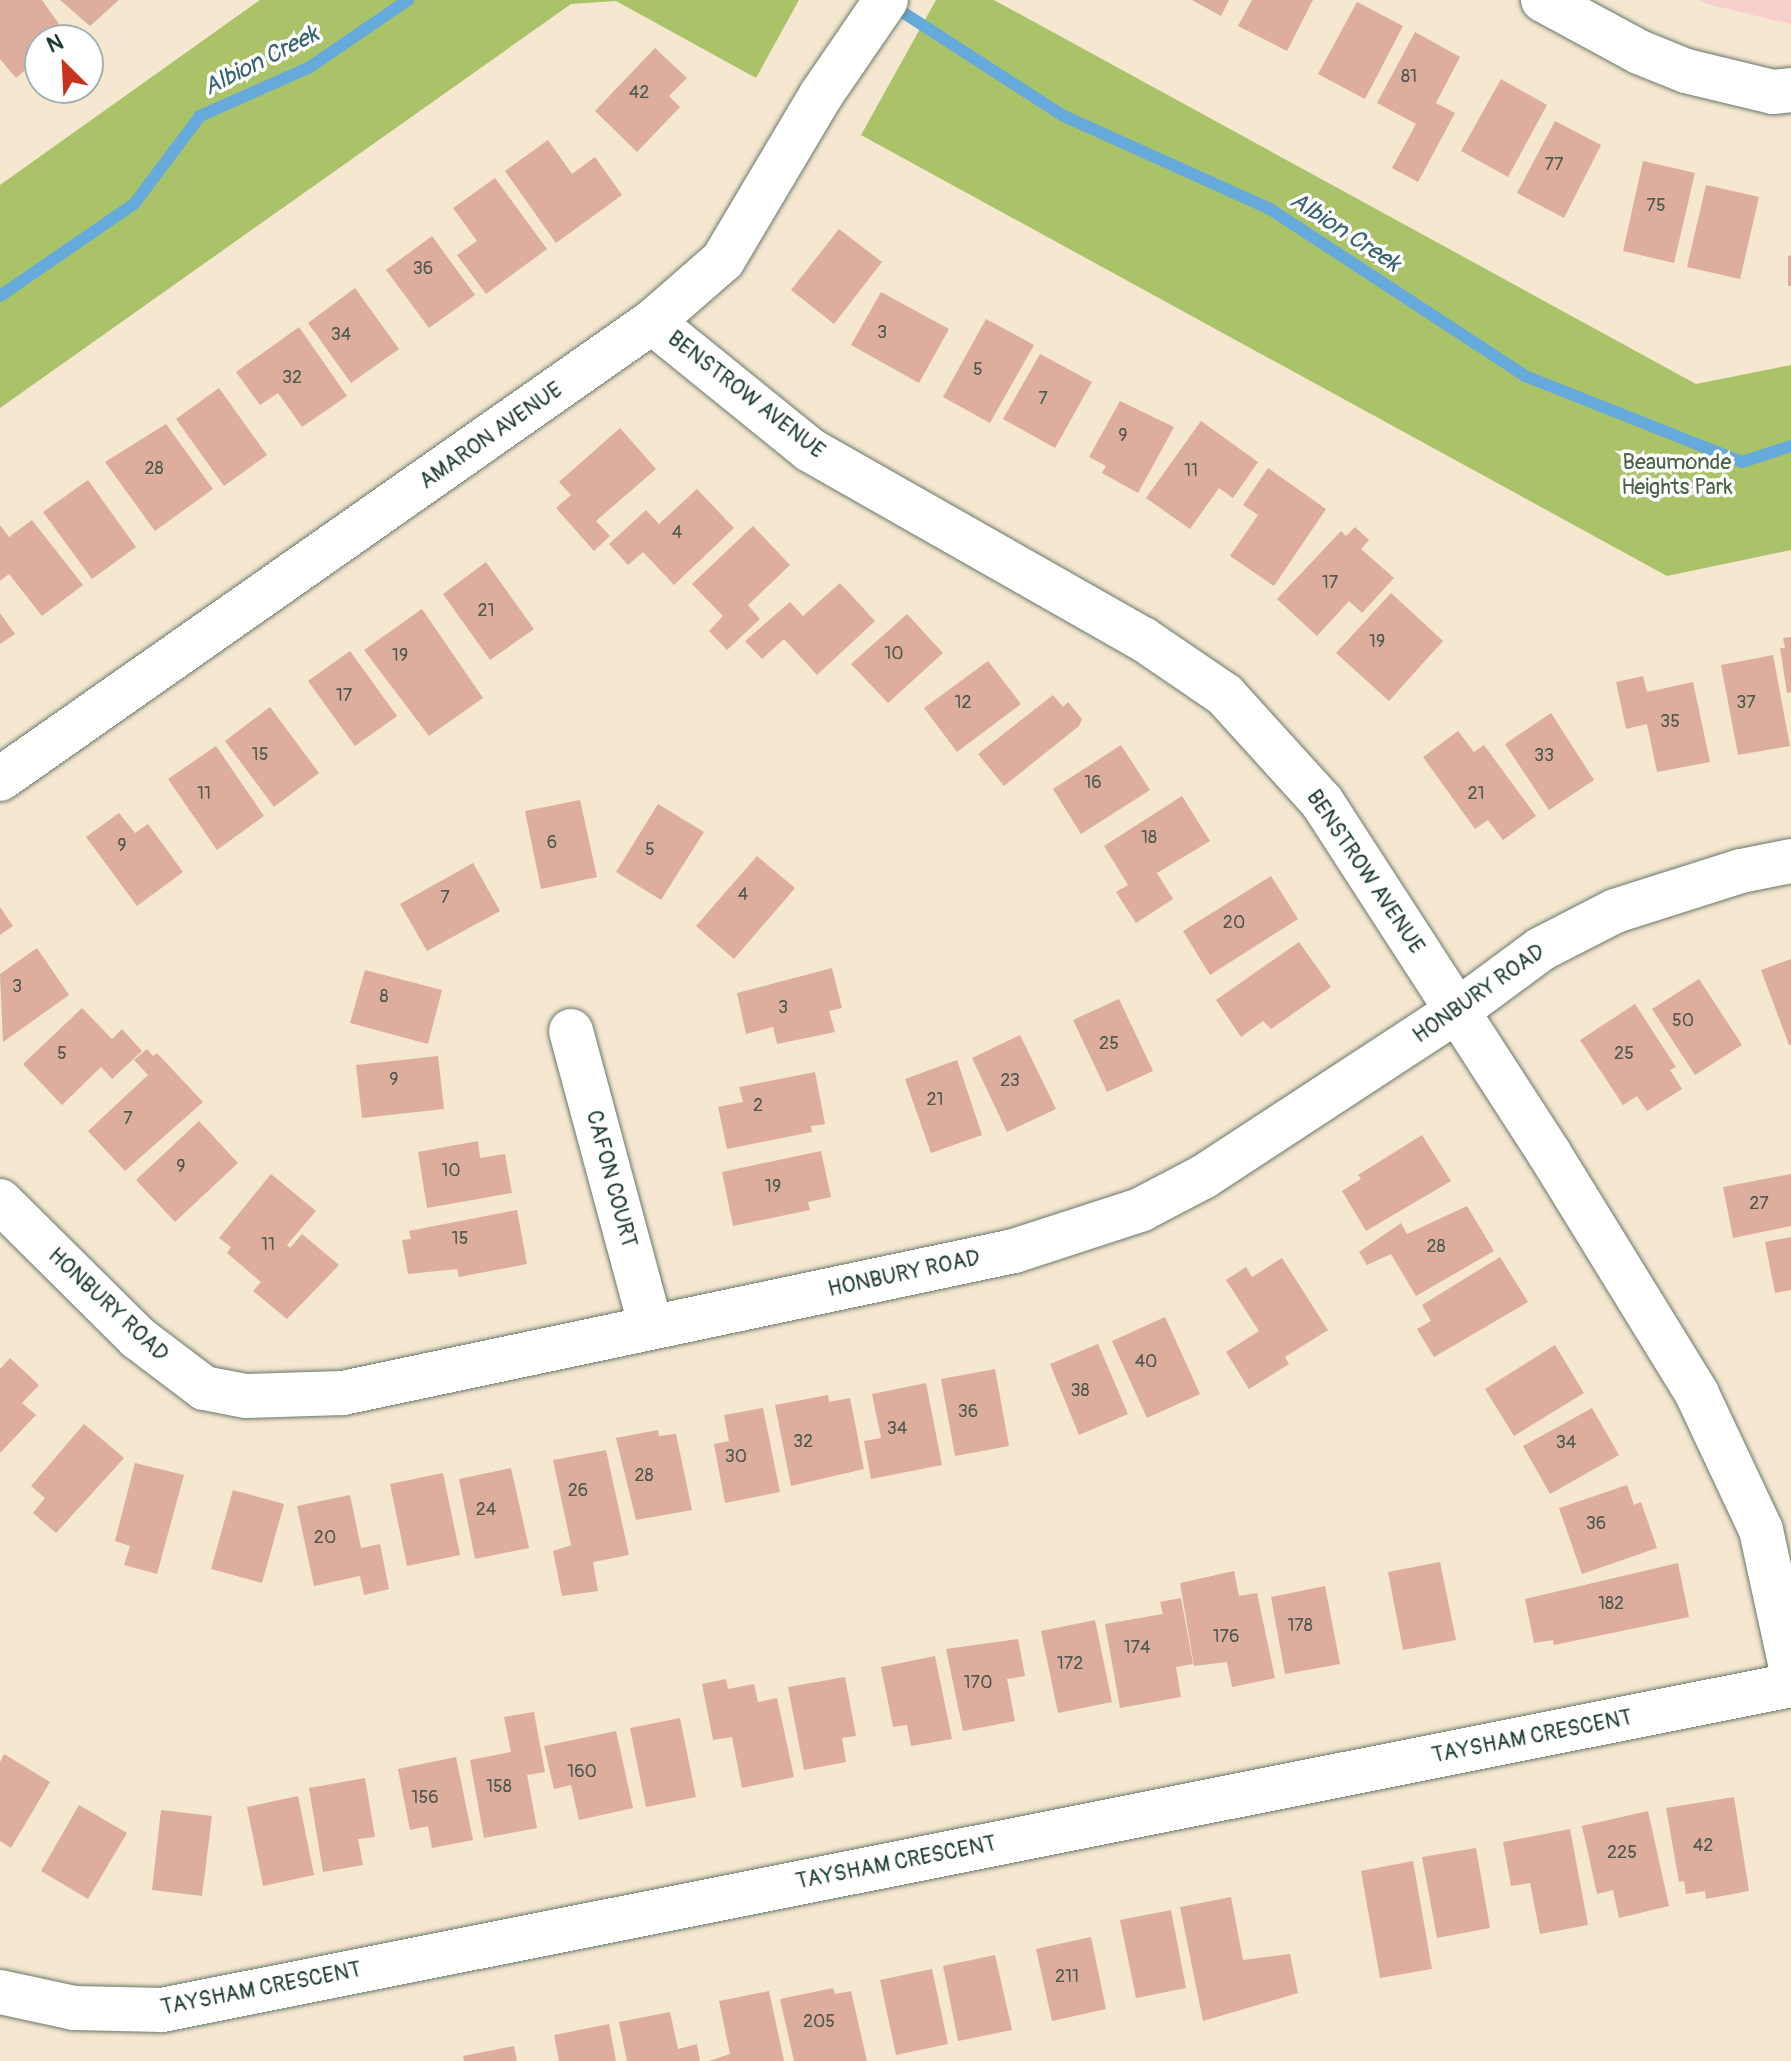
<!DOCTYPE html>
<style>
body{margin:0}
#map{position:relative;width:1791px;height:2061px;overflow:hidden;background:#f5e7d0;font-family:Pangolin,sans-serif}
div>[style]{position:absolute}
.built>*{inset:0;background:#f7d0cc}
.green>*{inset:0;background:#aac369}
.stream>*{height:12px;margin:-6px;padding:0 6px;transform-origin:6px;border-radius:6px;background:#66aadc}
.building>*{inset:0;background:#ddae9d}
.roads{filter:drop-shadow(0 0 2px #6a786b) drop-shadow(0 0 2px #6a786b)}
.minor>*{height:44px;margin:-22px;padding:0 22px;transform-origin:22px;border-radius:22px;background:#fff}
span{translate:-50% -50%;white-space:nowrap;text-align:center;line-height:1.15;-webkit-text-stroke:7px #fff;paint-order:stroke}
.number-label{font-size:18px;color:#4e594e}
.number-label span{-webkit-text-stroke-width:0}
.street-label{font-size:22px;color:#1f3d34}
.park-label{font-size:22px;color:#496544}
.water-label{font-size:24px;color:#38636f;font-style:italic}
.north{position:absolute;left:24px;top:24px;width:80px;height:80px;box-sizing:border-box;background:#fff;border:2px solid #a5b1ae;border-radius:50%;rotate:336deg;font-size:22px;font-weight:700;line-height:32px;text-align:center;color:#1f3d34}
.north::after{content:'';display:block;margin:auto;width:28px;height:36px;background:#c8321e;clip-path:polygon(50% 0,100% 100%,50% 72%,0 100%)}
</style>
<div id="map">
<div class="built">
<i style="clip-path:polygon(1700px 0,1791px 0,1791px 24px,1707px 4px)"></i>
</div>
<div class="green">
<i style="clip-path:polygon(260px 0,799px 0,756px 78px,616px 1px,571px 4px,0 408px,0 185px)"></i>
<i style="clip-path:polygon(936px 0,994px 0,1696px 384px,1791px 365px,1791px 550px,1667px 576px,861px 135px)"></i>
</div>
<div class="stream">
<i style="left:893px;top:6px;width:203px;rotate:32.8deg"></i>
<i style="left:1064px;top:116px;width:226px;rotate:24.3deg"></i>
<i style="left:1270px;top:209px;width:305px;rotate:33.2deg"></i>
<i style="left:1525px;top:376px;width:233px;rotate:21.6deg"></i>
<i style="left:1742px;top:462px;width:52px;rotate:-18.1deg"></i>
<i style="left:0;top:296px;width:163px;rotate:-34.5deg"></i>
<i style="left:134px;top:204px;width:110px;rotate:-53.1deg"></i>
<i style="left:200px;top:116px;width:120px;rotate:-24deg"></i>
<i style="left:310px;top:67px;width:119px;rotate:-34.4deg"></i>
</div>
<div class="building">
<i style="clip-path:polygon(0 0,42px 0,66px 34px,59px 40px,40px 40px,40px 57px,16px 78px,0 59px)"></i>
<i style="clip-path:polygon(60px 0,119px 0,90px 26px)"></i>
<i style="clip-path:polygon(1192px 0,1229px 0,1221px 16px)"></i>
<i style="clip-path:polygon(1252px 0,1313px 0,1287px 51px,1238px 26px)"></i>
<i style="clip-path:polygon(1357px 2px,1403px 26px,1365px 99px,1318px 74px)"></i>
<i style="clip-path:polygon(1415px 32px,1460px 57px,1436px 103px,1455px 113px,1418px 182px,1392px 168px,1416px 124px,1377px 103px)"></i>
<i style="clip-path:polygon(655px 48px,687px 78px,669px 96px,680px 107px,637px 152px,595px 111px)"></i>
<i style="clip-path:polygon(1501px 79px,1547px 105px,1508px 177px,1461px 151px)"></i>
<i style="clip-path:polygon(1555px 121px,1601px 145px,1564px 218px,1517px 193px)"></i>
<i style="clip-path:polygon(548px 140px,572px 174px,595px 157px,622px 195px,556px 243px,505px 171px)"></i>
<i style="clip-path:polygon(1643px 161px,1695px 173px,1674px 263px,1623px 251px)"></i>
<i style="clip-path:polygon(495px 178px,547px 249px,486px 294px,457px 255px,477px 241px,453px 208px)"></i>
<i style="clip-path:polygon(1706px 185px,1759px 197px,1740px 279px,1687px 267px)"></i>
<i style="clip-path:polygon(839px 229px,882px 262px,834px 324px,791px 290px)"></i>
<i style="clip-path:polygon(432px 236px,475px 295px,429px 328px,386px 270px)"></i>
<i style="clip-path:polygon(1791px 255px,1791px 286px,1788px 286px,1788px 256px)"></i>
<i style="clip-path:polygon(355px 288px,399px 349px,351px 383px,308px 323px)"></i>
<i style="clip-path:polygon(881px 292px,949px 329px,919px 383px,851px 345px)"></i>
<i style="clip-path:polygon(986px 319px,1034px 345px,990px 423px,943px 397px)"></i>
<i style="clip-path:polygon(299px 327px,347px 396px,302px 427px,278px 393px,260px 405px,236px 372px)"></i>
<i style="clip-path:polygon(1040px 354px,1092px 382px,1055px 448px,1003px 419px)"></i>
<i style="clip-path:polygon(219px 388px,267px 455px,224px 486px,176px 419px)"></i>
<i style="clip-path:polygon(1120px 401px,1174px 427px,1138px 493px,1102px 473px,1106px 466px,1089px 457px)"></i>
<i style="clip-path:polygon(1201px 421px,1258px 462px,1233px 498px,1219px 488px,1190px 529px,1146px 498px)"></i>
<i style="clip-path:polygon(166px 424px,213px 489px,155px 531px,105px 462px)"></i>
<i style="clip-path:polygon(620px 428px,656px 469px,596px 521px,610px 536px,594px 551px,556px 508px,571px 495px,559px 482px)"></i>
<i style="clip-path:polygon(1268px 468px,1326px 509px,1274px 586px,1230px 556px,1258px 515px,1243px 505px)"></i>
<i style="clip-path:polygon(88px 480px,136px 547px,92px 579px,43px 512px)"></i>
<i style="clip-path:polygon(697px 489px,734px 528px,674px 585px,643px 552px,628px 565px,609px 544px,646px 510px,659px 524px)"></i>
<i style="clip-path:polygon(32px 520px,83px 585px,42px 616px,9px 574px,0 581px,0 525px,9px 537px)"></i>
<i style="clip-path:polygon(753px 526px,790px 565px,748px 605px,760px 619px,727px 650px,709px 631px,723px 616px,692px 584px)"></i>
<i style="clip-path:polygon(1355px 527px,1369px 540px,1361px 549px,1394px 578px,1362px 613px,1349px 601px,1317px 636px,1277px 599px,1341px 531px,1346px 536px)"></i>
<i style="clip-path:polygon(486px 562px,534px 629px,490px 660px,443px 594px)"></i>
<i style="clip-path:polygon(840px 583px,875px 621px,817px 675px,784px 639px,762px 659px,745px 641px,790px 602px,803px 616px)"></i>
<i style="clip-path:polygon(1391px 593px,1443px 641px,1389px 701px,1336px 653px)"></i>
<i style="clip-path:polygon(422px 609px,483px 698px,429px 736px,364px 650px)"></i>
<i style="clip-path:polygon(0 613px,15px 634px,0 644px)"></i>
<i style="clip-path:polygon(907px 614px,943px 653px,888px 703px,851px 664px)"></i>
<i style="clip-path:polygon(1791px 637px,1791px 692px,1787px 693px,1780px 648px,1785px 648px,1783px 638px)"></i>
<i style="clip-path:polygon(350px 651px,397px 716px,355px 746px,308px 681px)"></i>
<i style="clip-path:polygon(1773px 655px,1790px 746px,1738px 755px,1721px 665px)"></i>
<i style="clip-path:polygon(988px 661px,1021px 704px,957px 752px,924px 708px)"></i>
<i style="clip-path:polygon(1643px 676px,1647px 692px,1693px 682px,1710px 762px,1657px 772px,1647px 724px,1626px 729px,1616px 682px)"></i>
<i style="clip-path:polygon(1053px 695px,1063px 707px,1068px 702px,1082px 719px,1079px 726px,1004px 786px,978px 754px)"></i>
<i style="clip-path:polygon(270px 707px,319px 773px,274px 807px,225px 741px)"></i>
<i style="clip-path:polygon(1551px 713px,1594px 780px,1549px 810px,1505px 744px)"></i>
<i style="clip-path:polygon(1458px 731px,1474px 752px,1484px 745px,1536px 816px,1503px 840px,1488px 820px,1475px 829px,1423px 757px)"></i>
<i style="clip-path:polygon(1121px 745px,1150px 790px,1081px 834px,1053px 789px)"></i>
<i style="clip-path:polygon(216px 746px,264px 816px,217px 850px,168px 779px)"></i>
<i style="clip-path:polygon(1182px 796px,1210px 841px,1157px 873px,1173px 899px,1136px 923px,1116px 892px,1128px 885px,1104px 846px)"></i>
<i style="clip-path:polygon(580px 800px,597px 877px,541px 889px,525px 811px)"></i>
<i style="clip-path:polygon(658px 804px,704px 832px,661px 900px,616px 872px)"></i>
<i style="clip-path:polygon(119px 813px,135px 833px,148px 824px,183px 872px,137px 906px,86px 837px)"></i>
<i style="clip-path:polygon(757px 856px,795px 888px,734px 959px,696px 926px)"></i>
<i style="clip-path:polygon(473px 863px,500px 911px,427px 951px,400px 904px)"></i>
<i style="clip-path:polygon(1271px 876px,1298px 919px,1210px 975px,1183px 931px)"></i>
<i style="clip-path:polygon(0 907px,13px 926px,0 935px)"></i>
<i style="clip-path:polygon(1299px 942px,1331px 987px,1271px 1029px,1263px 1021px,1241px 1037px,1216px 1000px)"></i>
<i style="clip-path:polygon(37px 948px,69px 995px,3px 1042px,0 974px)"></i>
<i style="clip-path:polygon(1791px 959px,1791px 1045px,1789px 1045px,1761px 970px)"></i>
<i style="clip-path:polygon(832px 968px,842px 1008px,829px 1011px,835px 1032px,777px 1044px,773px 1027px,746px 1034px,737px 993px)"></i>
<i style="clip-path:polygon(365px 970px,442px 990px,428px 1044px,350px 1023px)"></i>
<i style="clip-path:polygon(1699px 979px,1742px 1045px,1695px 1075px,1652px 1009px)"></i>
<i style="clip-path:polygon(1119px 999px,1153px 1071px,1107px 1092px,1073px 1020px)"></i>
<i style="clip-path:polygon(1635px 1004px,1676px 1067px,1670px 1070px,1682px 1089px,1647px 1111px,1637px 1096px,1623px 1105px,1580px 1040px)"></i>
<i style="clip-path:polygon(82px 1008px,112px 1039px,122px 1029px,142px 1051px,112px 1079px,101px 1067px,62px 1105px,23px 1064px)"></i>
<i style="clip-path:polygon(1020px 1035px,1056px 1109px,1007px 1132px,972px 1058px)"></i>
<i style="clip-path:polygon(147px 1049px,153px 1056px,157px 1053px,203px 1102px,125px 1171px,88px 1131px,148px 1075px,134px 1060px)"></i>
<i style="clip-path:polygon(438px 1056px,444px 1109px,362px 1118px,356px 1065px)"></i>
<i style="clip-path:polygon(957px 1060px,982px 1135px,931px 1153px,905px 1079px)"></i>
<i style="clip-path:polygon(815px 1072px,825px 1124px,811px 1126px,812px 1132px,727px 1149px,718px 1107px,743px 1102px,739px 1087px)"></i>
<i style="clip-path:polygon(199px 1121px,238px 1163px,175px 1222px,136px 1180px)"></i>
<i style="clip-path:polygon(1422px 1135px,1451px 1181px,1366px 1231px,1342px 1191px,1361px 1179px,1358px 1175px)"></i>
<i style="clip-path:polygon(478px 1141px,480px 1158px,505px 1154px,512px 1193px,427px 1208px,418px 1152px)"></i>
<i style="clip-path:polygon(821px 1151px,831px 1197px,808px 1202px,810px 1210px,733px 1226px,722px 1172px)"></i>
<i style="clip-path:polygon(271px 1174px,316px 1211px,287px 1245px,290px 1248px,302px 1234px,339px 1265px,287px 1319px,253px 1291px,261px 1282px,227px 1253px,231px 1247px,219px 1238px)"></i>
<i style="clip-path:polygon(1791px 1174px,1791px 1226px,1733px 1238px,1723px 1187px)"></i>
<i style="clip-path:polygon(1467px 1206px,1494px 1251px,1416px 1296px,1391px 1254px,1367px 1265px,1359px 1252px,1401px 1223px,1407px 1234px)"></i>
<i style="clip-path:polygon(517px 1210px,527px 1264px,459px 1277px,457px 1269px,408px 1274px,402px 1240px,411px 1239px,409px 1231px)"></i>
<i style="clip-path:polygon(1791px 1237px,1791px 1290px,1775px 1293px,1765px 1242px)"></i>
<i style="clip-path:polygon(1500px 1257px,1528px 1302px,1434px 1357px,1417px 1329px,1431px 1321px,1422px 1305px)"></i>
<i style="clip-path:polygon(1282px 1258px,1328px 1330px,1285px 1357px,1289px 1364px,1249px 1389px,1226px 1352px,1259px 1331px,1226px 1280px,1246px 1267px,1252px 1277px)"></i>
<i style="clip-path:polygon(1165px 1317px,1200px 1394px,1147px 1418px,1112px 1341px)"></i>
<i style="clip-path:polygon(1098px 1344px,1128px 1414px,1079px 1435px,1050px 1364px)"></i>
<i style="clip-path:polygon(1555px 1345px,1584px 1393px,1514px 1436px,1485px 1389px)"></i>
<i style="clip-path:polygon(10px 1358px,39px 1385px,22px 1403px,36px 1415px,0 1453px,0 1369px)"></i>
<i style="clip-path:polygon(995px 1369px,1009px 1446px,955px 1456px,941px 1379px)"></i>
<i style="clip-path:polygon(926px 1383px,942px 1465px,871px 1479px,864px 1441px,881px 1438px,872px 1394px)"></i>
<i style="clip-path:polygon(828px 1395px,829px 1402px,850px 1398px,864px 1469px,791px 1486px,775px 1405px)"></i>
<i style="clip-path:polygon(763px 1408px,780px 1492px,725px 1503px,714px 1444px,729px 1441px,724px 1415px)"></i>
<i style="clip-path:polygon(1592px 1408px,1619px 1455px,1550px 1494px,1523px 1446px)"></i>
<i style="clip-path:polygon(84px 1424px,124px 1458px,56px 1533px,33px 1513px,45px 1498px,31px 1486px)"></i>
<i style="clip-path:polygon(658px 1430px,659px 1436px,676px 1434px,692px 1510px,636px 1520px,616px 1438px)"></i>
<i style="clip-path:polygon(606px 1450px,629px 1555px,593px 1562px,598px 1591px,562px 1596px,553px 1551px,571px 1545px,553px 1460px)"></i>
<i style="clip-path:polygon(135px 1463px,184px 1475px,157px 1574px,124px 1565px,130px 1546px,115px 1541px)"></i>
<i style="clip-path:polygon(511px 1468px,529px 1548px,475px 1559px,459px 1479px)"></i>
<i style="clip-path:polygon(443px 1473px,460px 1555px,407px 1566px,390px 1484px)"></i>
<i style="clip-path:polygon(1627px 1485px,1634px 1505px,1641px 1502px,1657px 1548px,1582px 1574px,1559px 1508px)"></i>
<i style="clip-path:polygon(233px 1490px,284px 1504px,262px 1583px,211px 1569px)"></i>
<i style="clip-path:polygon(350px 1495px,361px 1548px,380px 1544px,389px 1589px,364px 1595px,360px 1576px,314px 1586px,297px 1506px)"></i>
<i style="clip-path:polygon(1440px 1562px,1456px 1640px,1403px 1650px,1388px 1572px)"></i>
<i style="clip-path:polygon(1678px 1563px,1689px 1617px,1554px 1645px,1553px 1640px,1534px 1643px,1525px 1599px)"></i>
<i style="clip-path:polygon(1234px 1571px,1239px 1596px,1257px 1593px,1275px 1678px,1232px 1687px,1227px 1662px,1194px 1666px,1180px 1583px)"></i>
<i style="clip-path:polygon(1325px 1586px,1340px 1664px,1285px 1674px,1271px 1597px)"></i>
<i style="clip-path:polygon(1181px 1598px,1193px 1664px,1176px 1667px,1181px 1697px,1120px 1708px,1105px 1624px,1163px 1614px,1160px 1602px)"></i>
<i style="clip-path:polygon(1095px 1620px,1112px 1702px,1058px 1713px,1041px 1631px)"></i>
<i style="clip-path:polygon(1018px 1639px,1025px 1676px,1007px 1679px,1015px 1721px,963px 1731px,946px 1649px)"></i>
<i style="clip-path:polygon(935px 1656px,952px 1739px,911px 1746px,907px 1725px,893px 1727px,881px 1667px)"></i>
<i style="clip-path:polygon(845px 1677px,856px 1736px,842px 1738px,846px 1762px,804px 1770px,788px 1687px)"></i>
<i style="clip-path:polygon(726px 1679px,728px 1689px,754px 1684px,758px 1702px,777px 1698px,794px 1777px,742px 1788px,732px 1737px,713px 1740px,702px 1684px)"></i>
<i style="clip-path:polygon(534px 1712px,545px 1772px,527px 1775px,537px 1828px,484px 1838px,470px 1760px,511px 1752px,504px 1717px)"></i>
<i style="clip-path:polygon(680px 1718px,696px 1797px,646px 1807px,630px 1728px)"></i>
<i style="clip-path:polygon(616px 1731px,633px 1808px,579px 1820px,571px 1785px,554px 1789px,544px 1746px)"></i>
<i style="clip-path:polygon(4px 1754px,50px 1782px,11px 1848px,0 1841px,0 1762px)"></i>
<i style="clip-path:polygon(456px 1757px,473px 1840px,432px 1848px,428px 1826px,410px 1830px,398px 1769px)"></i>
<i style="clip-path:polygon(365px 1778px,375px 1837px,358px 1839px,363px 1865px,323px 1872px,309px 1788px)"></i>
<i style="clip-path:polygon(298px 1796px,314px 1875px,263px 1886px,247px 1807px)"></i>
<i style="clip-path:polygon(1734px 1797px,1749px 1891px,1706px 1899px,1705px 1891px,1686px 1894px,1684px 1881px,1679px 1882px,1666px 1808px)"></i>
<i style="clip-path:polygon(79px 1805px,127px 1833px,88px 1899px,41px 1871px)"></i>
<i style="clip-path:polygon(161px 1810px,212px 1816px,202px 1896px,152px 1890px)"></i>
<i style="clip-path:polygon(1648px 1811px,1669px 1906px,1619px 1918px,1613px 1890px,1597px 1894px,1582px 1826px)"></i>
<i style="clip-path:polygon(1570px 1829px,1588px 1925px,1540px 1934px,1530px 1883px,1511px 1886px,1503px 1842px)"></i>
<i style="clip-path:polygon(1476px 1848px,1490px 1928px,1437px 1938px,1422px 1857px)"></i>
<i style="clip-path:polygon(1413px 1861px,1432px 1969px,1380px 1978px,1361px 1871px)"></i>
<i style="clip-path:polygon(1231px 1897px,1243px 1960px,1290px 1954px,1298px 1993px,1203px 2021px,1180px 1907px)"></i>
<i style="clip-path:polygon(1171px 1910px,1186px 1988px,1136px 1998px,1120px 1920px)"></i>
<i style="clip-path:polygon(1091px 1937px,1106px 2009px,1052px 2021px,1036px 1949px)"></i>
<i style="clip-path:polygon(995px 1955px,1012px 2030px,958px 2041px,943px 1966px)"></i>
<i style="clip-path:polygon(932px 1969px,948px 2044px,896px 2055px,880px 1980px)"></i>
<i style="clip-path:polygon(833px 1988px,835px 1994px,851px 1991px,867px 2061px,794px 2061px,780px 1999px)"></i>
<i style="clip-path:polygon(769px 1991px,784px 2061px,709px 2061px,730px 2054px,719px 2001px)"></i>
<i style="clip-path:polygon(670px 2012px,678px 2049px,697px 2044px,700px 2061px,627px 2061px,619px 2022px)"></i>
<i style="clip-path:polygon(609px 2024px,616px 2061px,559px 2061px,554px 2035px)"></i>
<i style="clip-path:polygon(514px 2046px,517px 2061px,464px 2061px,463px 2056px)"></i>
</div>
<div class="roads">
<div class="minor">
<i style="left:1543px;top:0;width:109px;rotate:28.4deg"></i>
<i style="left:1639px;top:52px;width:51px;rotate:22deg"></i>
<i style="left:1686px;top:71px;width:89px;rotate:13.6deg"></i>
<i style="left:1773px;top:92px;width:18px;rotate:-6deg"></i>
<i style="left:652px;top:322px;width:203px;rotate:39deg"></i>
<i style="left:810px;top:450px;width:383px;rotate:29.6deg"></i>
<i style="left:1143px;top:639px;width:99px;rotate:34.3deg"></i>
<i style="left:1225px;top:695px;width:144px;rotate:47.8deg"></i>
<i style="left:1322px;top:802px;width:418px;rotate:57.1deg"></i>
<i style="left:1549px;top:1153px;width:283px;rotate:58.4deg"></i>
<i style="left:1697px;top:1394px;width:150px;rotate:64.8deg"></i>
<i style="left:1761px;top:1530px;width:141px;rotate:77.7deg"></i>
<i style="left:0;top:779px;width:796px;rotate:-35.03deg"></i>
<i style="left:652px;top:322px;width:94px;rotate:-41.1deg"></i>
<i style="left:723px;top:260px;width:192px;rotate:-59.3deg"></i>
<i style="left:821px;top:95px;width:115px;rotate:-55.6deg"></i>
<i style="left:571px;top:1031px;width:307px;rotate:74.9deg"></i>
<i style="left:0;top:1201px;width:194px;rotate:44.8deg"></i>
<i style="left:138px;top:1338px;width:83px;rotate:37.1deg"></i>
<i style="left:204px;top:1388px;width:43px;rotate:10.8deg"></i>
<i style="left:246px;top:1396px;width:97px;rotate:-1.8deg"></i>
<i style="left:343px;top:1393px;width:686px;rotate:-11.95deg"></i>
<i style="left:1014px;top:1251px;width:133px;rotate:-18deg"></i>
<i style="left:1140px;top:1210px;width:71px;rotate:-27.6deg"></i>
<i style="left:1203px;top:1177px;width:303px;rotate:-33.2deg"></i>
<i style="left:1457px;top:1011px;width:104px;rotate:-36.4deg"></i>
<i style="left:1541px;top:949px;width:83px;rotate:-27.2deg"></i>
<i style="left:1615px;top:911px;width:132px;rotate:-17.6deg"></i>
<i style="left:1741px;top:871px;width:51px;rotate:-11.3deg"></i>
<i style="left:0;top:1992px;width:76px;rotate:12.2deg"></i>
<i style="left:74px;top:2008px;width:88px;rotate:1.3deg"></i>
<i style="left:162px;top:2010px;width:1661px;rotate:-11.28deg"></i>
</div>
</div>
<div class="number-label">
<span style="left:1409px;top:77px">81</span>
<span style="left:639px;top:93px">42</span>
<span style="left:1554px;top:165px">77</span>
<span style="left:1656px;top:206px">75</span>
<span style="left:423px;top:269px">36</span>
<span style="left:882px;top:333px">3</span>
<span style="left:341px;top:335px">34</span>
<span style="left:978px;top:370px">5</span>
<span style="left:292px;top:378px">32</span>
<span style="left:1043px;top:399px">7</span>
<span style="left:1123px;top:436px">9</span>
<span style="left:154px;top:469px">28</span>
<span style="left:1191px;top:471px">11</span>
<span style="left:677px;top:533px">4</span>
<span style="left:1330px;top:583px">17</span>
<span style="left:486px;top:611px">21</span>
<span style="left:1377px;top:642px">19</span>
<span style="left:894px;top:654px">10</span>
<span style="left:400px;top:656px">19</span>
<span style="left:344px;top:696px">17</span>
<span style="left:963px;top:703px">12</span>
<span style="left:1746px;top:703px">37</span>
<span style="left:1670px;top:722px">35</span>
<span style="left:260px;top:755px">15</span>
<span style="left:1544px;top:756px">33</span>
<span style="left:1093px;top:783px">16</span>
<span style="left:204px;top:794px">11</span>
<span style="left:1476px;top:794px">21</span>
<span style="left:1149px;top:838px">18</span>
<span style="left:552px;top:843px">6</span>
<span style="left:122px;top:846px">9</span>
<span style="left:650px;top:850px">5</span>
<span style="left:743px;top:895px">4</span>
<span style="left:445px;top:898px">7</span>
<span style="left:1234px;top:923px">20</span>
<span style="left:17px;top:987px">3</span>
<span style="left:384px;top:997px">8</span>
<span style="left:783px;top:1008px">3</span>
<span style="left:1683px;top:1021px">50</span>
<span style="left:1109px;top:1044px">25</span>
<span style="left:62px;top:1054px">5</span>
<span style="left:1624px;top:1054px">25</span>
<span style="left:394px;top:1080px">9</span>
<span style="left:1010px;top:1081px">23</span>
<span style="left:935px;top:1100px">21</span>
<span style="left:758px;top:1106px">2</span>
<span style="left:128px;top:1119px">7</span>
<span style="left:181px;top:1167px">9</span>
<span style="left:451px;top:1171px">10</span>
<span style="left:773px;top:1187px">19</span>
<span style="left:1759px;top:1204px">27</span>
<span style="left:460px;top:1239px">15</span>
<span style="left:268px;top:1245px">11</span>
<span style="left:1436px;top:1247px">28</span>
<span style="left:1146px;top:1362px">40</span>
<span style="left:1080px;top:1391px">38</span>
<span style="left:968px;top:1412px">36</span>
<span style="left:897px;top:1429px">34</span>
<span style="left:803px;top:1442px">32</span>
<span style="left:1566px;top:1443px">34</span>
<span style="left:736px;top:1457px">30</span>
<span style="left:644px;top:1476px">28</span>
<span style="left:578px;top:1491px">26</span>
<span style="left:486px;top:1510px">24</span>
<span style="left:1596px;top:1524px">36</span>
<span style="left:325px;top:1538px">20</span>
<span style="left:1611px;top:1604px">182</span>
<span style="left:1300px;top:1626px">178</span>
<span style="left:1226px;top:1637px">176</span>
<span style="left:1137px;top:1648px">174</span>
<span style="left:1070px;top:1664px">172</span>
<span style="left:978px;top:1683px">170</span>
<span style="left:582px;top:1772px">160</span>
<span style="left:499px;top:1787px">158</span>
<span style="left:425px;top:1798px">156</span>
<span style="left:1703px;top:1846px">42</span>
<span style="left:1622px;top:1853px">225</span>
<span style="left:1067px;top:1977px">211</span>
<span style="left:819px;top:2022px">205</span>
</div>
<div class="street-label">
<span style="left:746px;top:395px;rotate:38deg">BENSTROW AVENUE</span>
<span style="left:491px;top:436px;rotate:-35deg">AMARON AVENUE</span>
<span style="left:1365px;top:872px;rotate:56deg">BENSTROW AVENUE</span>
<span style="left:1479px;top:994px;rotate:-35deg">HONBURY ROAD</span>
<span style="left:611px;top:1179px;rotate:75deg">CAFON COURT</span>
<span style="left:904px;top:1274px;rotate:-12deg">HONBURY ROAD</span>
<span style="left:108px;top:1305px;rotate:43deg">HONBURY ROAD</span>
<span style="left:1532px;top:1737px;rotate:-11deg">TAYSHAM CRESCENT</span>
<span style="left:896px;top:1863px;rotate:-11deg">TAYSHAM CRESCENT</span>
<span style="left:261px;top:1989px;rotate:-11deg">TAYSHAM CRESCENT</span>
</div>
<div class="park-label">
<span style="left:1677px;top:475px">Beaumonde<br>Heights Park</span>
</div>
<div class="water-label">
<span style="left:261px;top:61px;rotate:-27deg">Albion Creek</span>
<span style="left:1345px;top:232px;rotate:33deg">Albion Creek</span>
</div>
<div class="north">N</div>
</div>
